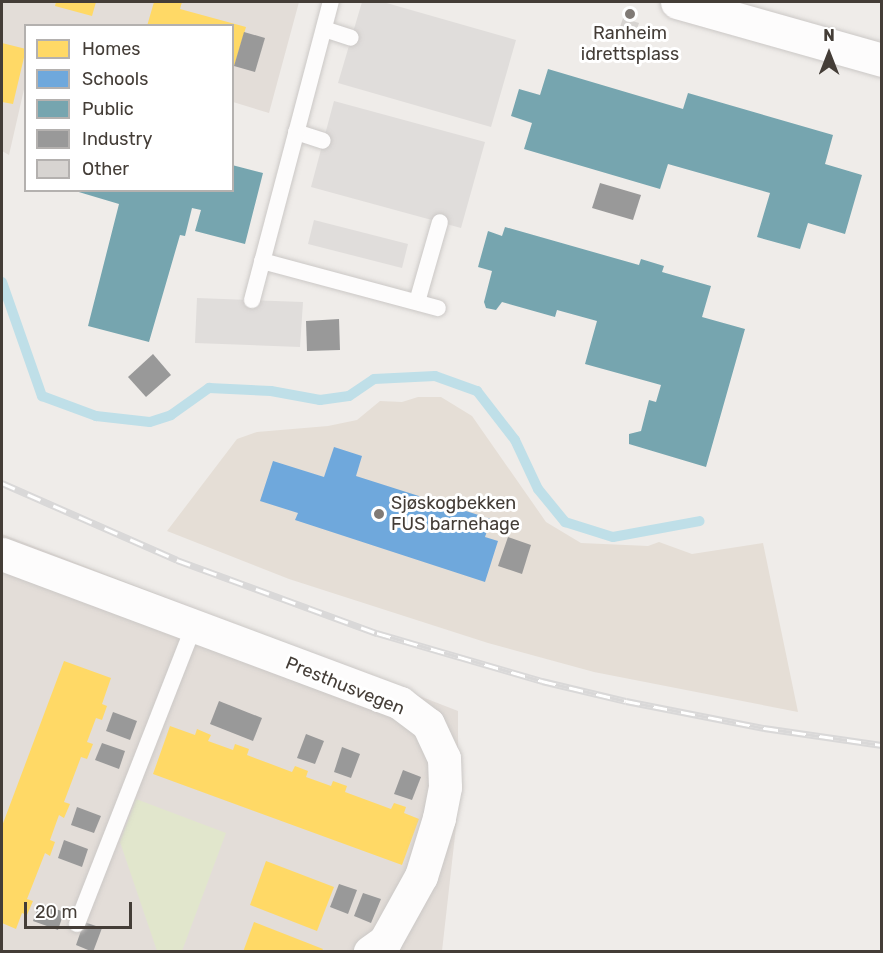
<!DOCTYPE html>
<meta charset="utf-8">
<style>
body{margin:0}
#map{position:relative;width:883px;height:953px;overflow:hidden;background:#efece9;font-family:Rubik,sans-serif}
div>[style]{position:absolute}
.residential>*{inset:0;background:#e3ddd8}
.education>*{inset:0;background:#e5ded6}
.green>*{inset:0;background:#e1e6cc}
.parking>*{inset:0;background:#e0dddb}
.homes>*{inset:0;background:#ffd966}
.schools>*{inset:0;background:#6fa8dc}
.public>*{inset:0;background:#76a5af}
.industry>*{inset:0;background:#999}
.stream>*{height:10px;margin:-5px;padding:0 5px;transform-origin:5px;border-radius:5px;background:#bfdfe8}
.building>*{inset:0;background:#d7d4d1}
.roads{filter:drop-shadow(0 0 2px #cbc8c6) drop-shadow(0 0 2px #cbc8c6)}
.service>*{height:16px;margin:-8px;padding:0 8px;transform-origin:8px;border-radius:8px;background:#fdfcfc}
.minor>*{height:33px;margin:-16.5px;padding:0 16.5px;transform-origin:16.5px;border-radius:16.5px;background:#fdfcfc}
.tertiary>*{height:33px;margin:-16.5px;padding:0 16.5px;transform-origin:16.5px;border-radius:16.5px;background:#fdfcfc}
.rail>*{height:7px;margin-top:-3.5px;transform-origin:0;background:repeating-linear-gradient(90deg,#fff 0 14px,#d9d8d8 0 28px);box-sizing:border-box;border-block:2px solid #d9d8d8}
.dots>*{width:16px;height:16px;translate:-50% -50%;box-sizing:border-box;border:3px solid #fff;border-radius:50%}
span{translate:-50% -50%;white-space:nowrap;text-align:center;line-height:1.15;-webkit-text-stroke:6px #fff;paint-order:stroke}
.poi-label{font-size:18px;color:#443d37}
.left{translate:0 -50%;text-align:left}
.street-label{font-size:18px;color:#443d37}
.frame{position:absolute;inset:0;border:3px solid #443d37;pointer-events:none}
.legend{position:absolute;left:24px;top:24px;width:210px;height:168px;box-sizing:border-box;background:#fff;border:2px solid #b4b1af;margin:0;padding:8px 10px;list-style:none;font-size:18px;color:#443d37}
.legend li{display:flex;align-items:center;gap:12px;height:30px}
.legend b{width:30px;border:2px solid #b4b1af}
.north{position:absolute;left:799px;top:24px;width:60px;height:60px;-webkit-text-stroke:4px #fff;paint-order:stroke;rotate:0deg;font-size:16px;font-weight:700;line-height:24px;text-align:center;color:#443d37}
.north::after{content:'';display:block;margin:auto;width:21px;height:27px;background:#443d37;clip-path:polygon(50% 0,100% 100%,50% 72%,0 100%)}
.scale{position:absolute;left:24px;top:902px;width:108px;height:27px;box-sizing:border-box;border:3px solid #443d37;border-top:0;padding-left:8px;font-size:18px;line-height:21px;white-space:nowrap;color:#443d37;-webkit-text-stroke:4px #fff;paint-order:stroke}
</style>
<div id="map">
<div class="residential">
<i style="clip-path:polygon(2px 2px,299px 2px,269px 113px,233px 102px,232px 26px,26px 26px,25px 85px,9px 155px,2px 151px)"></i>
<i style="clip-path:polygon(2px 534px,458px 711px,458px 809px,442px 951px,2px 951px)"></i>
</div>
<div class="education">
<i style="clip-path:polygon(418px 397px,441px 397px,472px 416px,546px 522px,581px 543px,648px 546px,659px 542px,692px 554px,763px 543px,798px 712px,594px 672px,488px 643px,289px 579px,167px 531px,237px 439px,257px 432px,328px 426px,357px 420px,380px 401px,402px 402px)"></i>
</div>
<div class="green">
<i style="clip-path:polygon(136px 799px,226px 833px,182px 951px,157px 951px,120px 842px)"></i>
</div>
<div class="parking">
<i style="clip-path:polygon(362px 2px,383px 2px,516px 40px,491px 127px,338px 83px)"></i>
<i style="clip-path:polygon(334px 101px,485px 142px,461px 228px,311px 187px)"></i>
<i style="clip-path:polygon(314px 220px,408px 244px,402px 268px,308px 244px)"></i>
<i style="clip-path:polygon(197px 298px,303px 302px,300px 347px,195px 343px)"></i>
</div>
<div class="homes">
<i style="clip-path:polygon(56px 2px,96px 2px,92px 16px,55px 6px)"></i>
<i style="clip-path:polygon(154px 2px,182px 2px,180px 9px,246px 27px,233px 70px,232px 26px,147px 26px)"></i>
<i style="clip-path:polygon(2px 43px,26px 49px,13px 104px,2px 102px)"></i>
<i style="clip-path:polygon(64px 661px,111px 678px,102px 704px,107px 706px,102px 720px,96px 718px,87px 742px,93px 744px,87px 759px,81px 757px,64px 802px,70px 804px,64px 818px,59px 815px,50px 840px,55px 842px,50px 856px,45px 853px,27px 899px,33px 901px,27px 915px,22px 913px,16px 929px,2px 923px,2px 826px)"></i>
<i style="clip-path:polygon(170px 726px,195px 735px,197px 729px,211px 735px,208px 741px,233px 750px,235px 744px,249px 749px,247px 755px,292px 772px,295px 766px,308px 771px,306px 777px,331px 786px,333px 781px,347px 786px,345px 792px,391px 809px,394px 803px,406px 807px,404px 813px,419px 819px,402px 865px,153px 774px)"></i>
<i style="clip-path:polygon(266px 861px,334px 887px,317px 931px,250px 905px)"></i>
<i style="clip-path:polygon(254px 922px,323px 949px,321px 952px,243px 952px)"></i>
</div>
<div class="schools">
<i style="clip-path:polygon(334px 447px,362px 456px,356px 476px,491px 519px,485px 537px,498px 541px,485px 582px,295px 520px,298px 513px,260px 501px,273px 461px,324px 477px)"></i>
</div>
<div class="public">
<i style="clip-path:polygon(548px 69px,683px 109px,688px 93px,833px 135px,825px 164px,862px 175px,845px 234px,808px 223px,800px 249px,757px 237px,770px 193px,668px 164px,660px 189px,524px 149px,532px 123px,511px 116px,519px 89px,540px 95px)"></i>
<i style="clip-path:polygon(232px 165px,263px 173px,245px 244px,195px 231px,201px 210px,192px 208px,185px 236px,180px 235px,149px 342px,88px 326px,119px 204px,72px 190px,232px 190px)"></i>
<i style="clip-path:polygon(505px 227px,639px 265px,641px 259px,664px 266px,662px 272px,711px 286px,702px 317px,745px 329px,706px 467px,629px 444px,629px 434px,641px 431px,649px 400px,656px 402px,661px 385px,585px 364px,597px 321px,557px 310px,555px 317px,502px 302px,496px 310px,486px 308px,484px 302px,492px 271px,478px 267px,488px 231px,502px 236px)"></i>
</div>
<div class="industry">
<i style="clip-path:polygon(244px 32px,265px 38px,255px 72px,234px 66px)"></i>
<i style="clip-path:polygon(600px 183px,641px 195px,633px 220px,592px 208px)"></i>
<i style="clip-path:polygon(339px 319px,340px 350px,307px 351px,306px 321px)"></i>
<i style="clip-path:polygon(153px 354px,171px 375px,146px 397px,128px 377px)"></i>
<i style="clip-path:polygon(508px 537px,531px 545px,522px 574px,498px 566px)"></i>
<i style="clip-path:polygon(219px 701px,262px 718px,253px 741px,210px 724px)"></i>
<i style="clip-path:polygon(113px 712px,137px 721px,130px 740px,106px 731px)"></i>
<i style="clip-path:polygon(306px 734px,324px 741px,315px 764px,297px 758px)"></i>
<i style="clip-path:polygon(102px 743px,125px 751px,119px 769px,95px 760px)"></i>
<i style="clip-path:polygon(342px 747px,360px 754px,351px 778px,334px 772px)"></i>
<i style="clip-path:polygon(403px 770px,421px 777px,412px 800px,394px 794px)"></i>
<i style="clip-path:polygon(77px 807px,101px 816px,94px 833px,71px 825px)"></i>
<i style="clip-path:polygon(64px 840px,88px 849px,82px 867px,58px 858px)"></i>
<i style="clip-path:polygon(339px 884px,357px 890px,348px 914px,330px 907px)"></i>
<i style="clip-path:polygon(363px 893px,381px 899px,371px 923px,354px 916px)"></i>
<i style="clip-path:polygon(40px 903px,64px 912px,58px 930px,33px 921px)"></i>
<i style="clip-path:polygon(84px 922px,102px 928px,93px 952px,76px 945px)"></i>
</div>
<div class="stream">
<i style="left:2px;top:282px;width:121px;rotate:70.7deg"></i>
<i style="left:42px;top:396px;width:58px;rotate:20.3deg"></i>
<i style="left:96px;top:416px;width:54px;rotate:6.3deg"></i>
<i style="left:150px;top:422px;width:22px;rotate:-18deg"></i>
<i style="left:171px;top:415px;width:47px;rotate:-35.4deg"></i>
<i style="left:209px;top:388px;width:62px;rotate:2.8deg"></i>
<i style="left:271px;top:391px;width:50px;rotate:10.4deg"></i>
<i style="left:320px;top:400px;width:29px;rotate:-8deg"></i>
<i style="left:349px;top:396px;width:30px;rotate:-34deg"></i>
<i style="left:374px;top:379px;width:61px;rotate:-2.8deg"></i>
<i style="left:435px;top:376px;width:45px;rotate:19.7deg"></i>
<i style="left:477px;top:391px;width:62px;rotate:52.2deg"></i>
<i style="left:515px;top:440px;width:54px;rotate:64.9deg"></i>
<i style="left:538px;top:489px;width:43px;rotate:50.7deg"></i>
<i style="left:565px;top:522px;width:50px;rotate:17.4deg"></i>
<i style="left:613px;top:537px;width:88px;rotate:-10.4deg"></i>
</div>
<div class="building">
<i style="clip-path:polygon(623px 18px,639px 23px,636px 32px,620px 27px)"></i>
</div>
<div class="roads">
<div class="service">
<i style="left:324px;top:29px;width:28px;rotate:18deg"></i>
<i style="left:296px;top:132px;width:28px;rotate:18deg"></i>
<i style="left:262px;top:261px;width:182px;rotate:15deg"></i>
<i style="left:252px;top:300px;width:308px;rotate:-75.2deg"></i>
<i style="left:417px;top:302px;width:83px;rotate:-74deg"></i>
<i style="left:77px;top:924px;width:318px;rotate:-68.6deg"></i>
</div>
<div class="minor">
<i style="left:2px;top:554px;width:425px;rotate:20.5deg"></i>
<i style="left:400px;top:703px;width:35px;rotate:37deg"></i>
<i style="left:428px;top:724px;width:38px;rotate:65deg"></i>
<i style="left:444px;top:758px;width:29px;rotate:88deg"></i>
<i style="left:445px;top:787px;width:32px;rotate:101deg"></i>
<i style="left:439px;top:818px;width:61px;rotate:107.2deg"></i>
<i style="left:421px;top:876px;width:74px;rotate:119deg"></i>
<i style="left:385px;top:941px;width:19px;rotate:144deg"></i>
</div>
<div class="tertiary">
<i style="left:677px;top:2px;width:213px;rotate:15.8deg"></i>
</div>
</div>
<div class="rail">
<i style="left:2px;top:483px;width:191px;rotate:23.7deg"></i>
<i style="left:177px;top:560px;width:213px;rotate:20.1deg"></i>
<i style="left:377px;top:633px;width:172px;rotate:16.2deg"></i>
<i style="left:542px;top:681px;width:86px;rotate:13.4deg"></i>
<i style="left:626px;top:701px;width:141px;rotate:11.1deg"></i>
<i style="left:764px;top:728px;width:119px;rotate:8.2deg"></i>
</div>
<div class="dots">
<i style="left:630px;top:14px;background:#807a75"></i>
<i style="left:379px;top:514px;background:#807a75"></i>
</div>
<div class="poi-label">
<span style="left:630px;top:44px">Ranheim<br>idrettsplass</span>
<span class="left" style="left:391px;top:514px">Sjøskogbekken<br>FUS barnehage</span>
</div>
<div class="street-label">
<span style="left:345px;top:686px;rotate:22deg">Presthusvegen</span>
</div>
<div class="frame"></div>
<ul class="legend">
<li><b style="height:16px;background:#ffd966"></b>Homes</li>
<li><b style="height:16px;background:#6fa8dc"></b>Schools</li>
<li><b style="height:16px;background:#76a5af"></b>Public</li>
<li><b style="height:16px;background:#999"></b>Industry</li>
<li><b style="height:16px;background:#d7d4d1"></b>Other</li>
</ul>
<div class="north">N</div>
<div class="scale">20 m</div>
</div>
